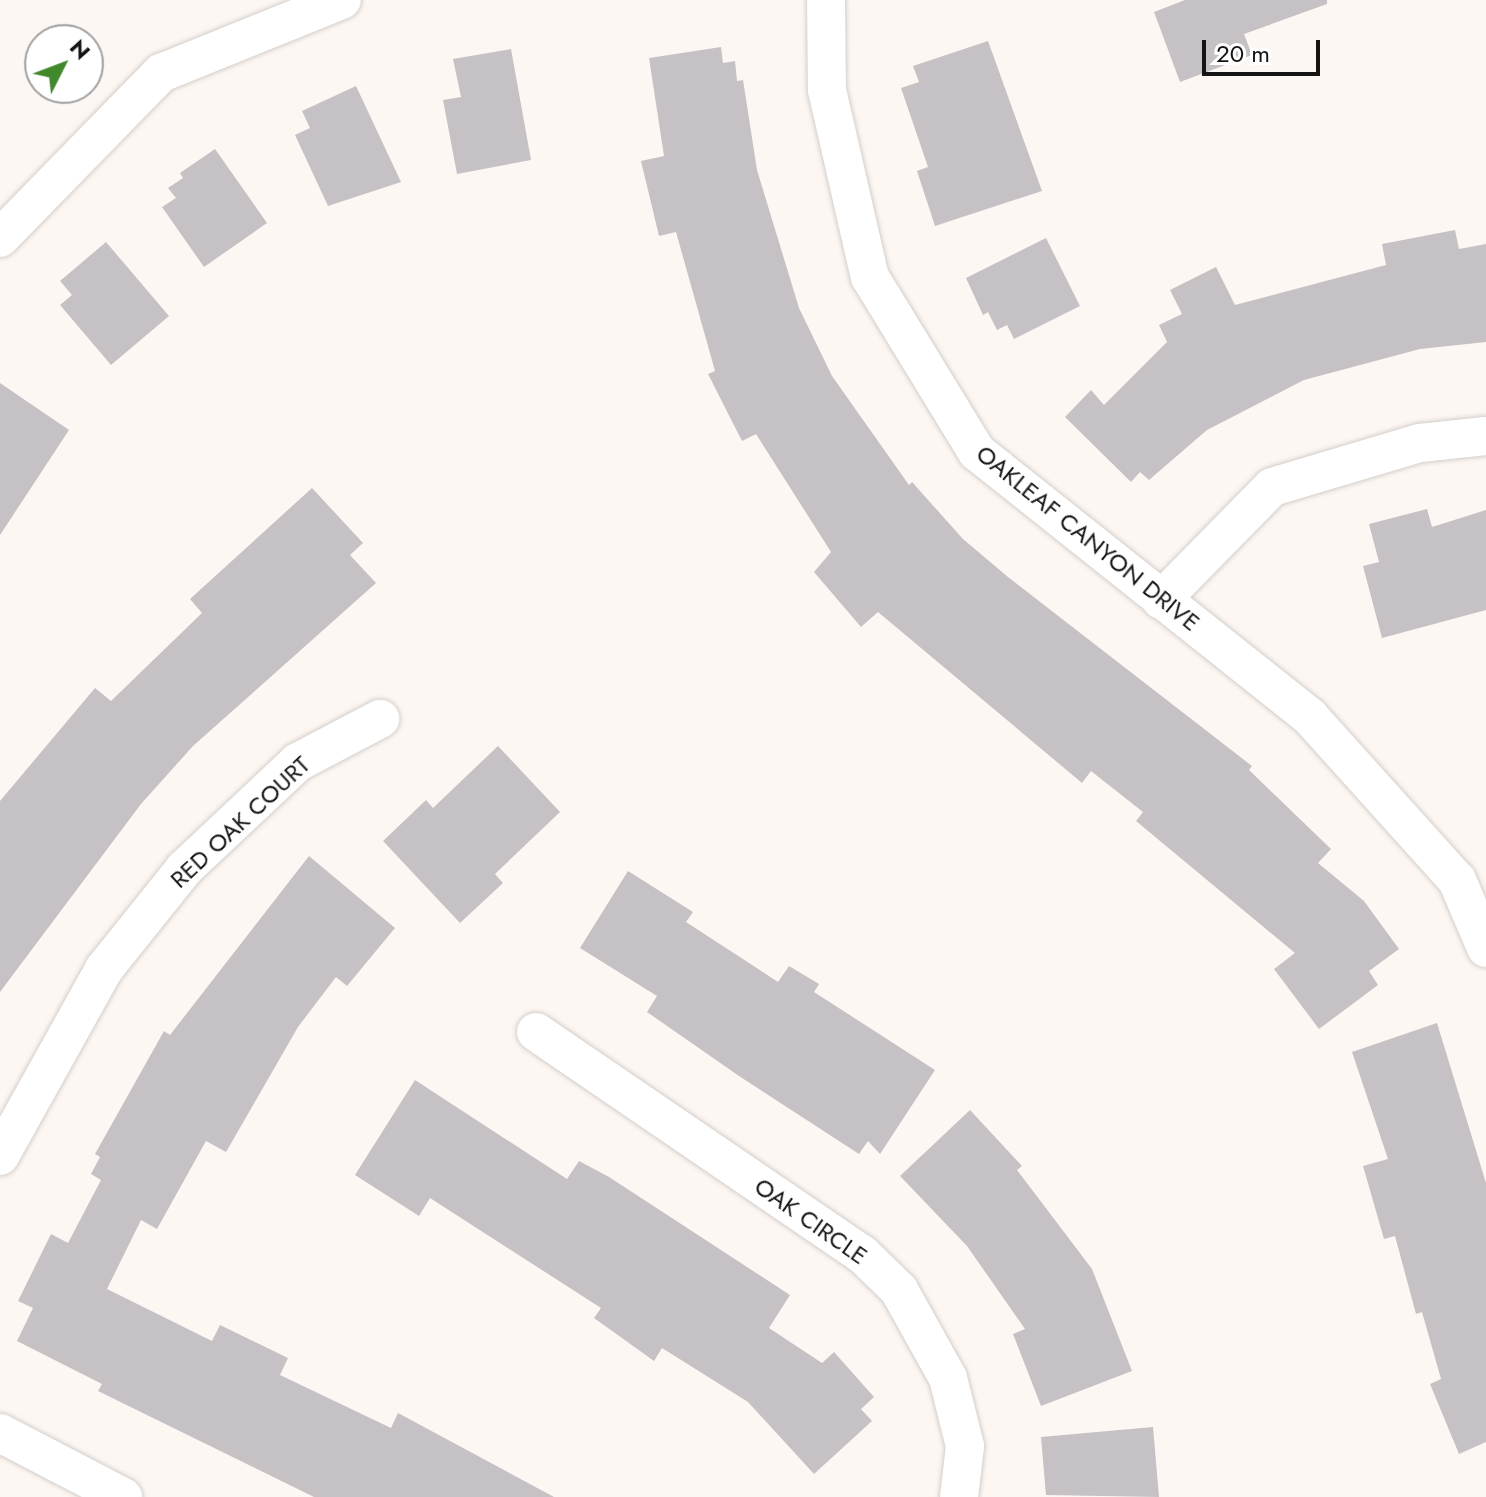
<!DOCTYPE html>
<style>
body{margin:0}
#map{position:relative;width:1486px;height:1497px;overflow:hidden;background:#fdf7f3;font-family:Jost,sans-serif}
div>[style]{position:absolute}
.building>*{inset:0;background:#c5c1c5}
.roads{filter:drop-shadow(0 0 2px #d4ceca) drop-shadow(0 0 2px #d4ceca)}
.street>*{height:38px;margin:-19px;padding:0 19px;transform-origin:19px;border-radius:19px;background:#fff}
span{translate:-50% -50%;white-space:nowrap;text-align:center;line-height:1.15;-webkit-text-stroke:7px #fff;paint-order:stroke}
.street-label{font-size:24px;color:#161413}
.north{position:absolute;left:24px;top:24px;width:80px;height:80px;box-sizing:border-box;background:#fff;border:2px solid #a2a1a1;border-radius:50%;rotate:48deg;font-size:22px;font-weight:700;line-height:32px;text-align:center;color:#161413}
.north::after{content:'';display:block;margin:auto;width:28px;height:36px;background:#42882d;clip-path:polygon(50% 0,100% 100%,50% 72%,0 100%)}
.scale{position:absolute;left:1202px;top:40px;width:118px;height:36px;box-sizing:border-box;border:4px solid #161413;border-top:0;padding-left:10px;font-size:24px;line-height:28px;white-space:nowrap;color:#161413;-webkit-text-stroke:6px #fff;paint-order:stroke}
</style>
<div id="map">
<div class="building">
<i style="clip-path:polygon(1185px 0,1327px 0,1327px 4px,1244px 34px,1252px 55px,1180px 82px,1154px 12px)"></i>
<i style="clip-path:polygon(988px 41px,1042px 191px,935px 226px,917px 171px,928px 167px,901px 88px,919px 82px,913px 66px)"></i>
<i style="clip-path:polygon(721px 47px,723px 63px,735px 61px,737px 81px,743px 80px,757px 170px,799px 308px,832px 376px,909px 485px,912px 482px,963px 539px,1008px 577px,1252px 766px,1249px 770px,1331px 849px,1318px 863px,1364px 901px,1399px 949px,1369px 971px,1378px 985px,1319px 1029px,1274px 969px,1295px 953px,1136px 821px,1143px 812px,1091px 771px,1082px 783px,878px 612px,861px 627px,814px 572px,831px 552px,756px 434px,742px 441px,708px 374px,715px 371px,676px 232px,659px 236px,641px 161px,664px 156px,649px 58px)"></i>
<i style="clip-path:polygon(511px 49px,531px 160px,457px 174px,443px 100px,461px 97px,453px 59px)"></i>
<i style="clip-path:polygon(356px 86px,401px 182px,328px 206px,295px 135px,310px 128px,302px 111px)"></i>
<i style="clip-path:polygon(215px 149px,267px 223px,204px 267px,162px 207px,176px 198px,168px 188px,183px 178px,180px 173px)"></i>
<i style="clip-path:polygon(1455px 230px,1459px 249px,1486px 244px,1486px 342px,1420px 349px,1304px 380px,1207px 430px,1149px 480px,1140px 472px,1131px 482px,1065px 417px,1091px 390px,1104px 405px,1167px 342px,1159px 325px,1182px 314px,1170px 290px,1216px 267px,1235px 305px,1386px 265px,1382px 244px)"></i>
<i style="clip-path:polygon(1046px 238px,1080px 306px,1014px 339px,1007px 325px,997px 330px,988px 312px,983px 315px,966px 278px)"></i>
<i style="clip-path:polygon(106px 242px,169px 316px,111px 365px,60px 305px,72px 295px,60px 281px)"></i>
<i style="clip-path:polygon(0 383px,69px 430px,0 535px)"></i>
<i style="clip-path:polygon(312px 488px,363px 543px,350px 555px,376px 583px,193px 746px,141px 804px,0 992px,0 801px,95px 688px,111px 701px,202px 613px,190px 599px)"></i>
<i style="clip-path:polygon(1427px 509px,1432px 527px,1486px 510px,1486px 610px,1382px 638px,1363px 566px,1379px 562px,1369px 524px)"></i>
<i style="clip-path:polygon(498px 746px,560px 812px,495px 874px,503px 883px,460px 923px,383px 841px,426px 800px,433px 808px)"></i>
<i style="clip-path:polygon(309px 856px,395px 928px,347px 986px,336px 977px,298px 1027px,226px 1152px,206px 1141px,157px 1229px,141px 1220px,107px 1289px,212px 1341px,220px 1325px,288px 1358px,280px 1375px,391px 1428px,398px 1413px,554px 1497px,314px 1497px,98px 1391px,102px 1384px,17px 1341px,33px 1308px,18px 1301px,51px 1234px,68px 1243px,101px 1180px,91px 1174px,100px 1157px,95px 1154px,164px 1031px,170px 1035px)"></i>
<i style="clip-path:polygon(628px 871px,693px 912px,686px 922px,778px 982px,789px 966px,819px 984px,814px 992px,935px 1070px,880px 1154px,868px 1141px,859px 1154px,739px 1076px,647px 1012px,657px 996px,580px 948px)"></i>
<i style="clip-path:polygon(1437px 1023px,1486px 1183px,1486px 1442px,1459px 1454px,1430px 1384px,1441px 1379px,1422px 1312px,1416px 1314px,1395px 1236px,1384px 1239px,1363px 1166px,1388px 1159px,1352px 1052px)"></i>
<i style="clip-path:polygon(415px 1080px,567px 1179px,579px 1161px,609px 1177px,790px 1295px,769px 1328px,822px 1363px,834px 1352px,874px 1397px,861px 1409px,872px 1421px,814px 1474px,748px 1402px,662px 1348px,654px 1361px,594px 1318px,601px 1308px,430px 1198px,419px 1216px,355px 1175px)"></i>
<i style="clip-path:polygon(970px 1110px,1022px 1166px,1017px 1170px,1092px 1269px,1132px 1371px,1041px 1406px,1013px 1334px,1025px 1329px,967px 1246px,900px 1176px)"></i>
<i style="clip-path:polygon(1153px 1427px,1159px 1497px,1046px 1495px,1041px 1437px)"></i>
</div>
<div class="roads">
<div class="street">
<i style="left:826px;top:0;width:90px;rotate:89.4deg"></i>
<i style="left:827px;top:90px;width:192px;rotate:77.1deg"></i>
<i style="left:870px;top:277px;width:205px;rotate:58.6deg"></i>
<i style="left:977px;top:452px;width:426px;rotate:38.5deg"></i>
<i style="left:1310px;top:717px;width:219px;rotate:48deg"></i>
<i style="left:1457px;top:880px;width:74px;rotate:66.9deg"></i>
<i style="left:0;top:238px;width:231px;rotate:-45.7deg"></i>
<i style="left:161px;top:73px;width:195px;rotate:-22deg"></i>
<i style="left:1161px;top:600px;width:158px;rotate:-45.5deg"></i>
<i style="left:1272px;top:487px;width:154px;rotate:-16.6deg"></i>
<i style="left:1420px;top:443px;width:66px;rotate:-6.1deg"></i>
<i style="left:536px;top:1032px;width:394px;rotate:34.3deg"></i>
<i style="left:862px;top:1254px;width:52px;rotate:44.2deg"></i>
<i style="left:899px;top:1290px;width:101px;rotate:60.9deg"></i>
<i style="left:948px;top:1378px;width:70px;rotate:76deg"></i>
<i style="left:965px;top:1446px;width:51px;rotate:96.7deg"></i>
<i style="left:0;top:1156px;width:214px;rotate:-60.9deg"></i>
<i style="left:104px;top:969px;width:128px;rotate:-51.3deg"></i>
<i style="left:184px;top:869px;width:156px;rotate:-43.2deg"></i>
<i style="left:298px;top:762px;width:93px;rotate:-27.7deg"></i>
<i style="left:0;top:1433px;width:139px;rotate:27.5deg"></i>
</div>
</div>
<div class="street-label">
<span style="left:1088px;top:538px;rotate:39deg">OAKLEAF CANYON DRIVE</span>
<span style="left:240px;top:822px;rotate:-43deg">RED OAK COURT</span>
<span style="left:811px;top:1221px;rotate:35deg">OAK CIRCLE</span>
</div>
<div class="north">N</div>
<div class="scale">20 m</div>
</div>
